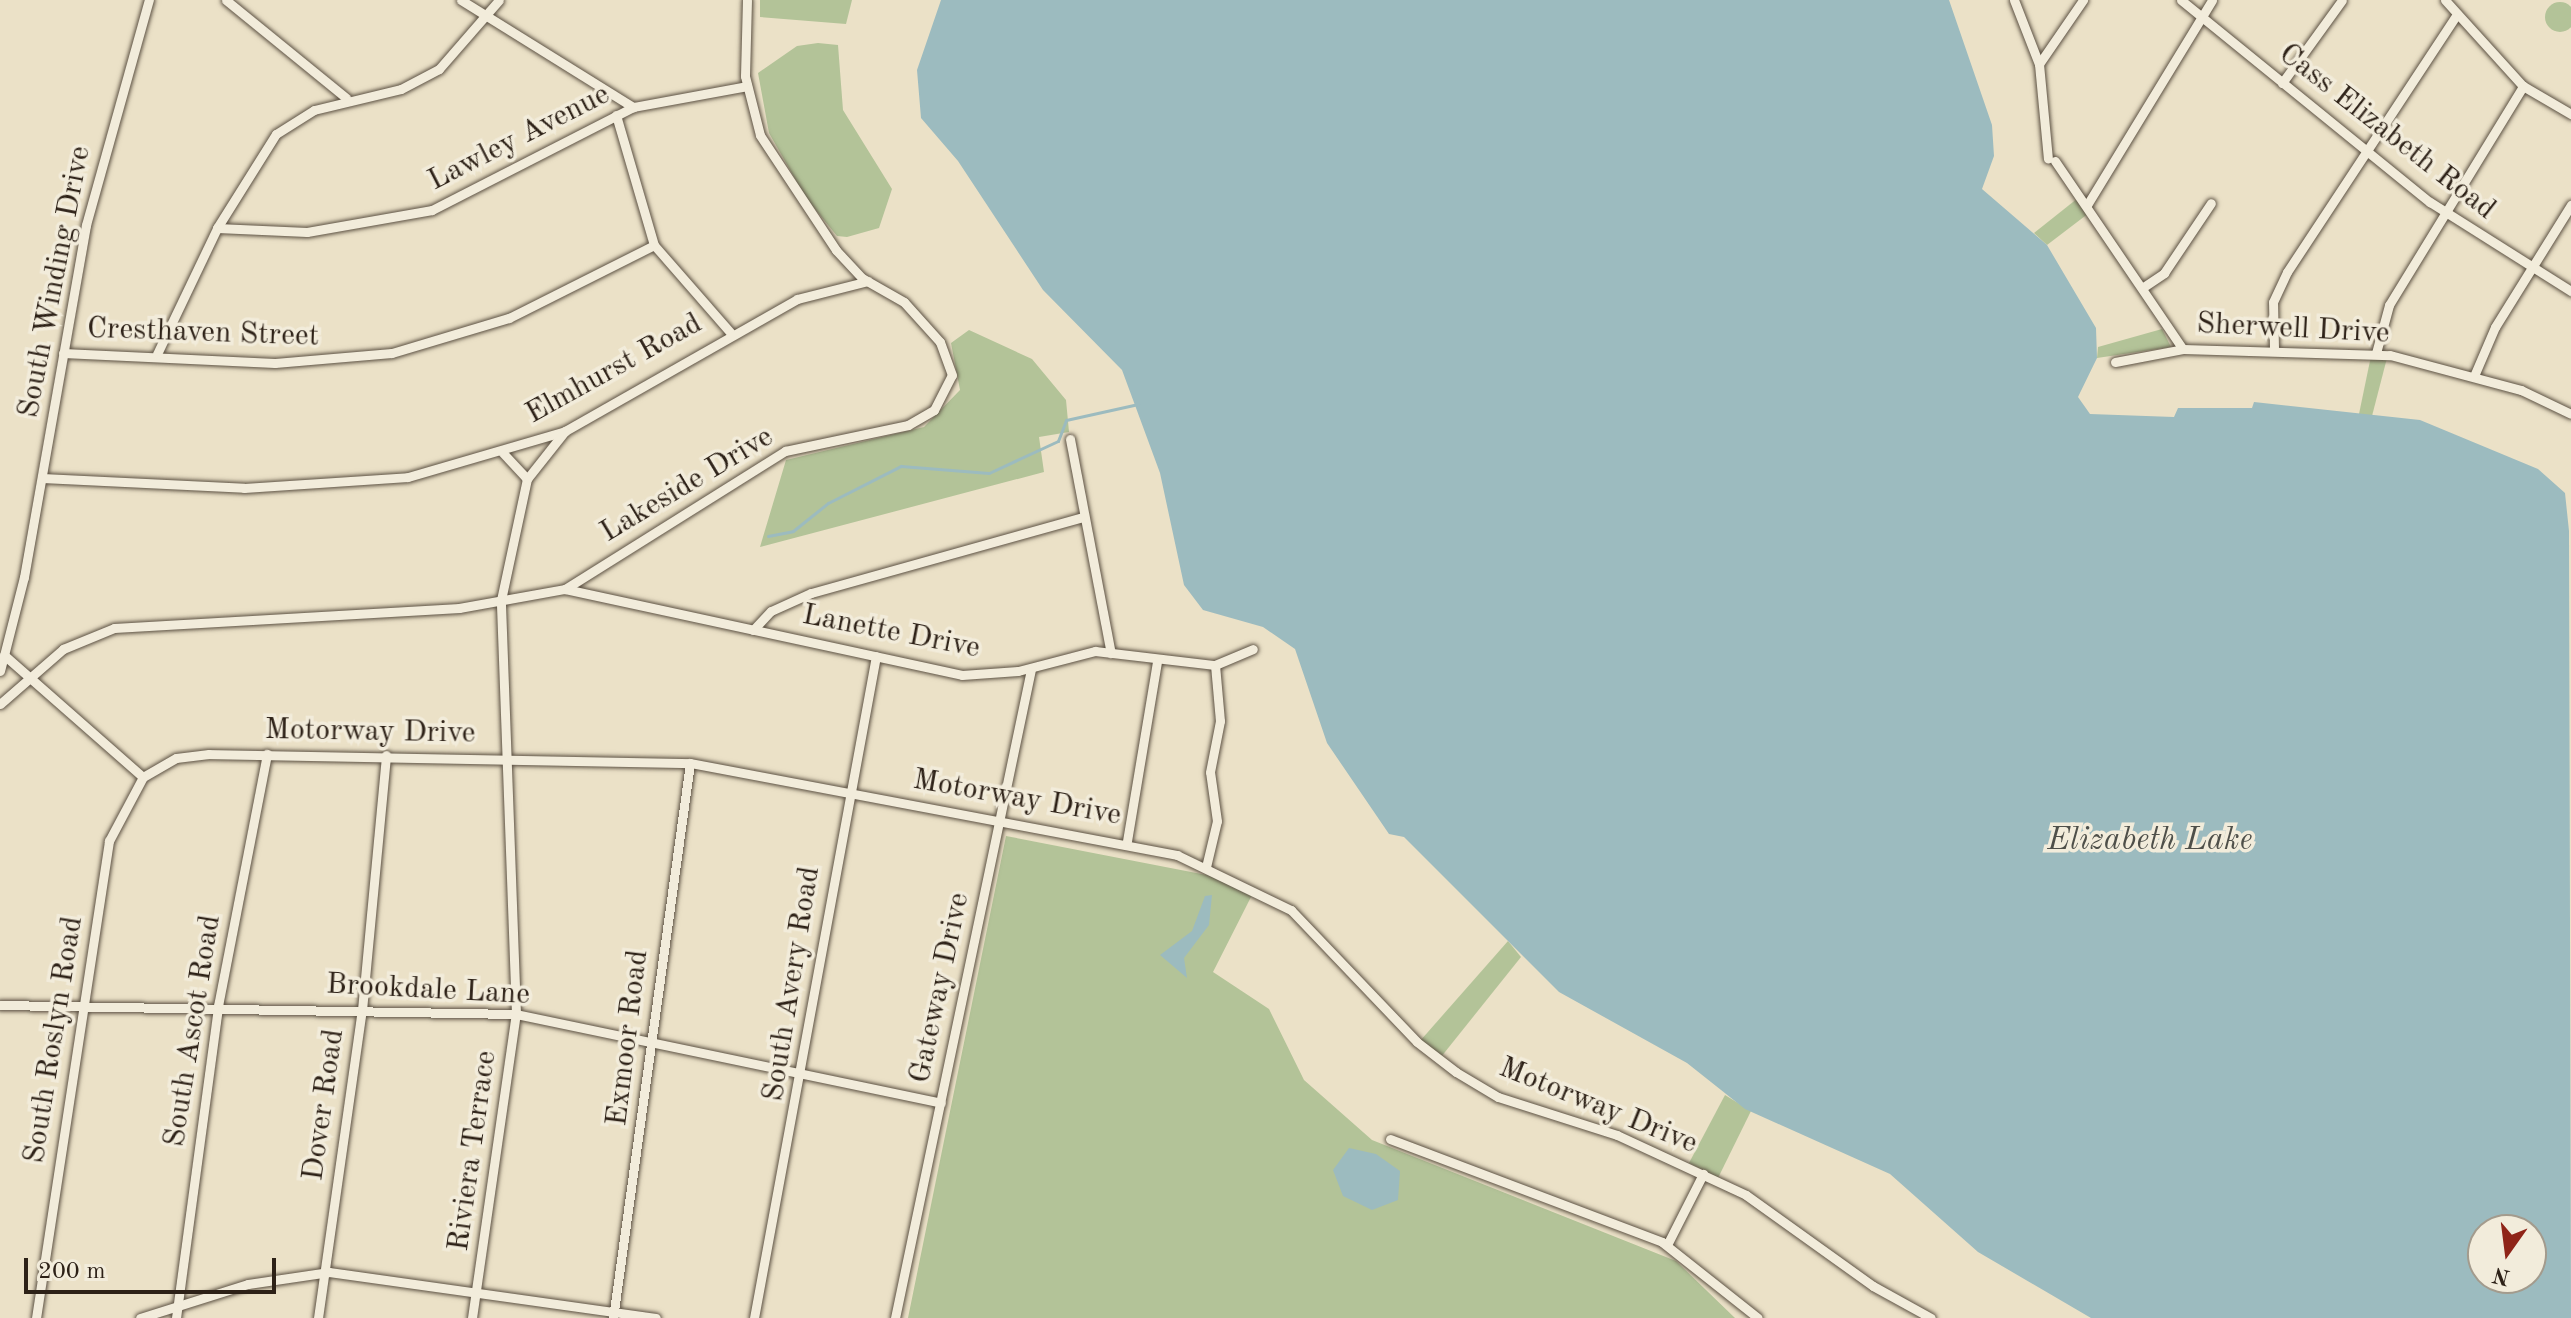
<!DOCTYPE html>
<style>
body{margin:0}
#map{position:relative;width:2571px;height:1318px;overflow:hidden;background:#ebe1c7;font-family:"Old Standard TT",serif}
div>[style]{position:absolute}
.green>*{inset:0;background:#b3c398}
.round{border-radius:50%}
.water>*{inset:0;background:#9cbbbf}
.stream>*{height:3px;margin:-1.5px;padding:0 1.5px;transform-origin:1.5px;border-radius:1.5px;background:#9cbbbf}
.roads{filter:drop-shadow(0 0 2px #5c5143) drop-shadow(0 0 2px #5c5143)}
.minor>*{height:9px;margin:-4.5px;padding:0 4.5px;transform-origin:4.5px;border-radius:4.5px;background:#f2ecdb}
span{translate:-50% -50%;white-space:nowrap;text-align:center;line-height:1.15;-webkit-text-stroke:7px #f2ecdb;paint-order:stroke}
.street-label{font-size:30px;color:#2d2117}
.water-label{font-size:32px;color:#4e4f49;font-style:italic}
.north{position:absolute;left:2467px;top:1214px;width:80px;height:80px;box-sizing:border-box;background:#f2ecdb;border:2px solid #a39b8d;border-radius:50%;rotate:194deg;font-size:22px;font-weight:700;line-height:32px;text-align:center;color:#2d2117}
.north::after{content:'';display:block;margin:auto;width:28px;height:36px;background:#8f2418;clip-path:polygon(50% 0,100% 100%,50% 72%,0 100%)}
.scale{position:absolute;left:24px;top:1258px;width:252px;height:36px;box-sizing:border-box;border:4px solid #2d2117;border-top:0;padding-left:10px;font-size:24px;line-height:28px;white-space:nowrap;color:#2d2117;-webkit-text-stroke:6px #f2ecdb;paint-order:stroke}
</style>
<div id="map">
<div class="green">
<i style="clip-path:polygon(760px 0,852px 0,846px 24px,760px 17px)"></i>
<i class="round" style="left:2545px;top:2px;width:30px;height:30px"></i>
<i style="clip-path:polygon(818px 43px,838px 45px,843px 110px,892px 189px,879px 228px,847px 237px,837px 236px,806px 198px,769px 133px,758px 73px,797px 46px)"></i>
<i style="clip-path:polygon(2078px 198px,2089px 213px,2047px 245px,2034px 233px)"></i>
<i style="clip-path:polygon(2162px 329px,2171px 347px,2097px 358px,2098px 347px)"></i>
<i style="clip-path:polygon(969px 330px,1032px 359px,1066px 400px,1069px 432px,1039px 437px,1044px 472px,760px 547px,786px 460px,924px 427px,960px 390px,951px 343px)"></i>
<i style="clip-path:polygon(2371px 356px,2387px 358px,2372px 416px,2359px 414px)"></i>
<i style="clip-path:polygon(1006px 836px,1222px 878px,1252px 895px,1213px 972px,1269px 1009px,1304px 1080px,1372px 1140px,1676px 1261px,1735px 1318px,908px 1318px)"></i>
<i style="clip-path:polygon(1508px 941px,1521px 957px,1441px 1057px,1420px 1041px)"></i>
<i style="clip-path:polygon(1725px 1095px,1751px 1111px,1718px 1178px,1689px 1163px)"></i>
</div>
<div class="water">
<i style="clip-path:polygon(evenodd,941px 0,1949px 0,1992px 125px,1994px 156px,1982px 189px,2047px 245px,2096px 328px,2097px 358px,2078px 397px,2090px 414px,2174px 417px,2178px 408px,2252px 408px,2254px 402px,2420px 420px,2538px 469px,2565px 493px,2569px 531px,2571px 1318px,2091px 1318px,1978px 1252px,1890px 1174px,1745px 1109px,1687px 1063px,1559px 992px,1404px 837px,1389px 834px,1327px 743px,1295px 649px,1263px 627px,1203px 610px,1184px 585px,1160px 473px,1122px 370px,1043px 290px,958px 161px,921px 118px,917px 70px,941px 0,2483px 1230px,2531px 1230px,2531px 1278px,2483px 1278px,2483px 1230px)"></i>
<i style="clip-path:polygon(1212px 895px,1209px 925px,1184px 958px,1187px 978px,1160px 955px,1192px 931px,1205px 896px)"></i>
<i style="clip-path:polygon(1349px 1148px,1376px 1154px,1400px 1171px,1398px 1200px,1372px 1210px,1343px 1196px,1333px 1170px)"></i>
</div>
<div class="stream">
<i style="left:768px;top:536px;width:25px;rotate:-11deg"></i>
<i style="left:793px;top:531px;width:45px;rotate:-38.7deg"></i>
<i style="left:828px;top:503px;width:82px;rotate:-26.9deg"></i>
<i style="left:901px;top:466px;width:88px;rotate:4.5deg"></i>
<i style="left:989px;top:473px;width:76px;rotate:-24.9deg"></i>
<i style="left:1058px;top:441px;width:22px;rotate:-69deg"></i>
<i style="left:1066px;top:420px;width:74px;rotate:-12.5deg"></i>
</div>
<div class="roads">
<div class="minor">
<i style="left:226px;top:0;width:155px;rotate:39.2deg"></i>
<i style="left:461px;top:0;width:203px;rotate:31.9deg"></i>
<i style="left:2014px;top:0;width:69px;rotate:68.7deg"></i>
<i style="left:2039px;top:64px;width:95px;rotate:84.6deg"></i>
<i style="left:2181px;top:0;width:321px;rotate:39.1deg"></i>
<i style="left:2430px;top:202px;width:167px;rotate:32.3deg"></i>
<i style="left:2445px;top:0;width:116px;rotate:47.8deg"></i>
<i style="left:2523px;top:86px;width:56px;rotate:30.3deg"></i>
<i style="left:2039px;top:64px;width:78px;rotate:-55.5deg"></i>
<i style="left:2282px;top:83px;width:102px;rotate:-54.1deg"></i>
<i style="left:616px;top:115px;width:135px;rotate:73.7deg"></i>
<i style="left:654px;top:245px;width:116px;rotate:48.9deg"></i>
<i style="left:2055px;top:161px;width:227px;rotate:55.8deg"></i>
<i style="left:2183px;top:349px;width:207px;rotate:1.7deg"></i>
<i style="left:2390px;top:355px;width:136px;rotate:15deg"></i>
<i style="left:2521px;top:390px;width:55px;rotate:25.6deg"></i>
<i style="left:2087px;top:205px;width:240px;rotate:-58.6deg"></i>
<i style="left:217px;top:228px;width:90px;rotate:2.5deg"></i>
<i style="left:307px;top:232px;width:127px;rotate:-10deg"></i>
<i style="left:432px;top:210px;width:226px;rotate:-27.1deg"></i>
<i style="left:633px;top:107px;width:116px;rotate:-10.4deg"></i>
<i style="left:2142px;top:288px;width:27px;rotate:-34deg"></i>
<i style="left:2164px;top:273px;width:84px;rotate:-56.1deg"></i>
<i style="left:2274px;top:348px;width:46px;rotate:-91.2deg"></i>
<i style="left:2273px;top:302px;width:33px;rotate:-65deg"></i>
<i style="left:2287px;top:272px;width:309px;rotate:-56.6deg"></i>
<i style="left:63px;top:353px;width:212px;rotate:2.7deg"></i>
<i style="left:275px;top:363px;width:117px;rotate:-4.9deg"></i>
<i style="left:392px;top:353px;width:122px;rotate:-16.7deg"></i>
<i style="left:509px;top:318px;width:162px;rotate:-26.7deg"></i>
<i style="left:2376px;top:353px;width:50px;rotate:-74.8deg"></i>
<i style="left:2389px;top:305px;width:257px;rotate:-58.5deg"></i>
<i style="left:157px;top:354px;width:140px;rotate:-64.5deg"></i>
<i style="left:217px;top:228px;width:111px;rotate:-57.9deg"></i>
<i style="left:276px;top:134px;width:45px;rotate:-32.3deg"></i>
<i style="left:314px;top:110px;width:89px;rotate:-13.6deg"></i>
<i style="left:401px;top:89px;width:43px;rotate:-27.8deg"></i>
<i style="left:439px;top:69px;width:91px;rotate:-49deg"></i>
<i style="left:2115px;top:362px;width:69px;rotate:-10.8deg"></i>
<i style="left:2474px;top:376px;width:53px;rotate:-66.8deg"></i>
<i style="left:2495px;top:327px;width:144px;rotate:-58.1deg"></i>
<i style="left:1070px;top:439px;width:218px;rotate:79.2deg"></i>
<i style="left:503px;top:453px;width:35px;rotate:47deg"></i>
<i style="left:42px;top:478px;width:202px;rotate:2.8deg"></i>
<i style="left:244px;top:488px;width:164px;rotate:-3.8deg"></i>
<i style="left:408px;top:477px;width:164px;rotate:-16.3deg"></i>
<i style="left:565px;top:431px;width:267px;rotate:-29.6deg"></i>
<i style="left:797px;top:299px;width:73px;rotate:-14.2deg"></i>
<i style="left:565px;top:589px;width:406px;rotate:12.2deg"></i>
<i style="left:962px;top:675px;width:56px;rotate:-4.1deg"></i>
<i style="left:1018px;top:671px;width:80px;rotate:-14.6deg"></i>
<i style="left:1095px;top:651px;width:121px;rotate:6.7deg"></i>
<i style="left:1215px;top:665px;width:41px;rotate:-22.8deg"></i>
<i style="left:753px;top:630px;width:26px;rotate:-47deg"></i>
<i style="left:771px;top:611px;width:44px;rotate:-24.2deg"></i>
<i style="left:811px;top:593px;width:283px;rotate:-15.6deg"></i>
<i style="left:4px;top:655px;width:185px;rotate:41.3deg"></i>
<i style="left:143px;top:777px;width:38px;rotate:-30deg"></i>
<i style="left:176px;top:758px;width:33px;rotate:-7deg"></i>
<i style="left:209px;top:754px;width:481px;rotate:1.1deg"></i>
<i style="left:690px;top:763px;width:496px;rotate:10.7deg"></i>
<i style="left:1177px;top:855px;width:127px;rotate:25.8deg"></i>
<i style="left:1291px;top:910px;width:182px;rotate:46.3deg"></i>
<i style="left:1417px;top:1042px;width:49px;rotate:37.6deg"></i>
<i style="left:1456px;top:1072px;width:49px;rotate:30.8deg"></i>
<i style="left:1498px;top:1097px;width:125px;rotate:17.7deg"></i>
<i style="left:1617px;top:1135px;width:142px;rotate:24.9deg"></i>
<i style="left:1746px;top:1195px;width:156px;rotate:35.6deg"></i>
<i style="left:1873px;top:1286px;width:66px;rotate:28.9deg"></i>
<i style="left:0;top:671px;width:97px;rotate:-75.7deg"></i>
<i style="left:24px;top:577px;width:357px;rotate:-80deg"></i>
<i style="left:86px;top:225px;width:234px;rotate:-74.4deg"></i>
<i style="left:0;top:704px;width:84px;rotate:-41.1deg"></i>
<i style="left:63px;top:649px;width:55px;rotate:-22.4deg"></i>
<i style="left:114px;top:628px;width:346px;rotate:-3.3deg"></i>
<i style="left:459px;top:608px;width:108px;rotate:-10.2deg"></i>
<i style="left:565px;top:589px;width:260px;rotate:-32.1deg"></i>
<i style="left:785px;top:451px;width:126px;rotate:-11.9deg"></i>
<i style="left:908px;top:425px;width:30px;rotate:-30deg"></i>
<i style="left:934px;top:410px;width:39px;rotate:-63deg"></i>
<i style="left:952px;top:375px;width:35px;rotate:-110deg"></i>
<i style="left:940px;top:342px;width:54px;rotate:-132deg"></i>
<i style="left:904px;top:302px;width:48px;rotate:-150.3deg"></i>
<i style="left:862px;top:278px;width:38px;rotate:-133deg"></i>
<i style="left:836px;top:250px;width:138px;rotate:-123.5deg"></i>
<i style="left:760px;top:135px;width:61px;rotate:-104.3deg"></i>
<i style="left:745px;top:76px;width:76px;rotate:-88.5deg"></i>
<i style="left:1127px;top:841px;width:182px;rotate:-80.5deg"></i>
<i style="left:1206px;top:867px;width:47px;rotate:-76.6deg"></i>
<i style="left:1217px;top:821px;width:49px;rotate:-98.1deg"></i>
<i style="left:1210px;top:772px;width:52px;rotate:-78.9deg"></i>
<i style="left:1220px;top:721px;width:56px;rotate:-95.1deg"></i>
<i style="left:0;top:1005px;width:516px;rotate:1deg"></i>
<i style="left:516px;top:1014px;width:434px;rotate:11.8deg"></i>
<i style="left:1390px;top:1139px;width:291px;rotate:20.7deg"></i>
<i style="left:1662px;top:1242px;width:122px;rotate:38.4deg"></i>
<i style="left:1667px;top:1245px;width:80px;rotate:-63.1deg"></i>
<i style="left:36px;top:1318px;width:483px;rotate:-81.3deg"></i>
<i style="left:109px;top:841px;width:72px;rotate:-62deg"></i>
<i style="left:140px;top:1318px;width:113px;rotate:-17.5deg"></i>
<i style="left:248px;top:1284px;width:82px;rotate:-8.4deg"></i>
<i style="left:329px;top:1272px;width:330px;rotate:8deg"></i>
<i style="left:176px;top:1318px;width:315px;rotate:-82.3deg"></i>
<i style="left:218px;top:1006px;width:257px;rotate:-79deg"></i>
<i style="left:318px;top:1318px;width:311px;rotate:-81.9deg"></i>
<i style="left:362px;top:1010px;width:256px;rotate:-84.6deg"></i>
<i style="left:472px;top:1318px;width:307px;rotate:-81.8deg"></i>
<i style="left:516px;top:1014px;width:414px;rotate:-92.1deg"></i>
<i style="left:501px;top:600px;width:124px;rotate:-77.9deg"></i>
<i style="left:527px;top:479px;width:61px;rotate:-51.6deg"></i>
<i style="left:613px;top:1318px;width:560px;rotate:-82.1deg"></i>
<i style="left:754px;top:1318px;width:673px;rotate:-79.56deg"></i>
<i style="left:895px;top:1318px;width:663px;rotate:-78.16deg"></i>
</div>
</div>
<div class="street-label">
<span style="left:2387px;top:132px;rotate:38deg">Cass Elizabeth Road</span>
<span style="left:519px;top:138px;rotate:-27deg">Lawley Avenue</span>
<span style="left:55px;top:282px;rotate:-79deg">South Winding Drive</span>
<span style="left:2293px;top:329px;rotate:3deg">Sherwell Drive</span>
<span style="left:203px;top:333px;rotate:2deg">Cresthaven Street</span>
<span style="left:614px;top:369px;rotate:-29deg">Elmhurst Road</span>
<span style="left:687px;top:485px;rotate:-31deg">Lakeside Drive</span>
<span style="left:891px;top:632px;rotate:11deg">Lanette Drive</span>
<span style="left:370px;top:732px;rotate:1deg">Motorway Drive</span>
<span style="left:1017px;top:798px;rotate:10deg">Motorway Drive</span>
<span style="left:792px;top:984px;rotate:-81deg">South Avery Road</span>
<span style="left:940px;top:988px;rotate:-78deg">Gateway Drive</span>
<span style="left:428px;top:990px;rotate:3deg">Brookdale Lane</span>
<span style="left:193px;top:1031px;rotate:-81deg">South Ascot Road</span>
<span style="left:628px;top:1038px;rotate:-83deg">Exmoor Road</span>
<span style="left:54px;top:1040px;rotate:-81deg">South Roslyn Road</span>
<span style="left:324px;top:1105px;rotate:-82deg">Dover Road</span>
<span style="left:1598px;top:1106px;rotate:22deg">Motorway Drive</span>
<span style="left:473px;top:1151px;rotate:-82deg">Riviera Terrace</span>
</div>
<div class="water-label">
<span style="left:2150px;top:841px">Elizabeth Lake</span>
</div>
<div class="north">N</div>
<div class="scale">200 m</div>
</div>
